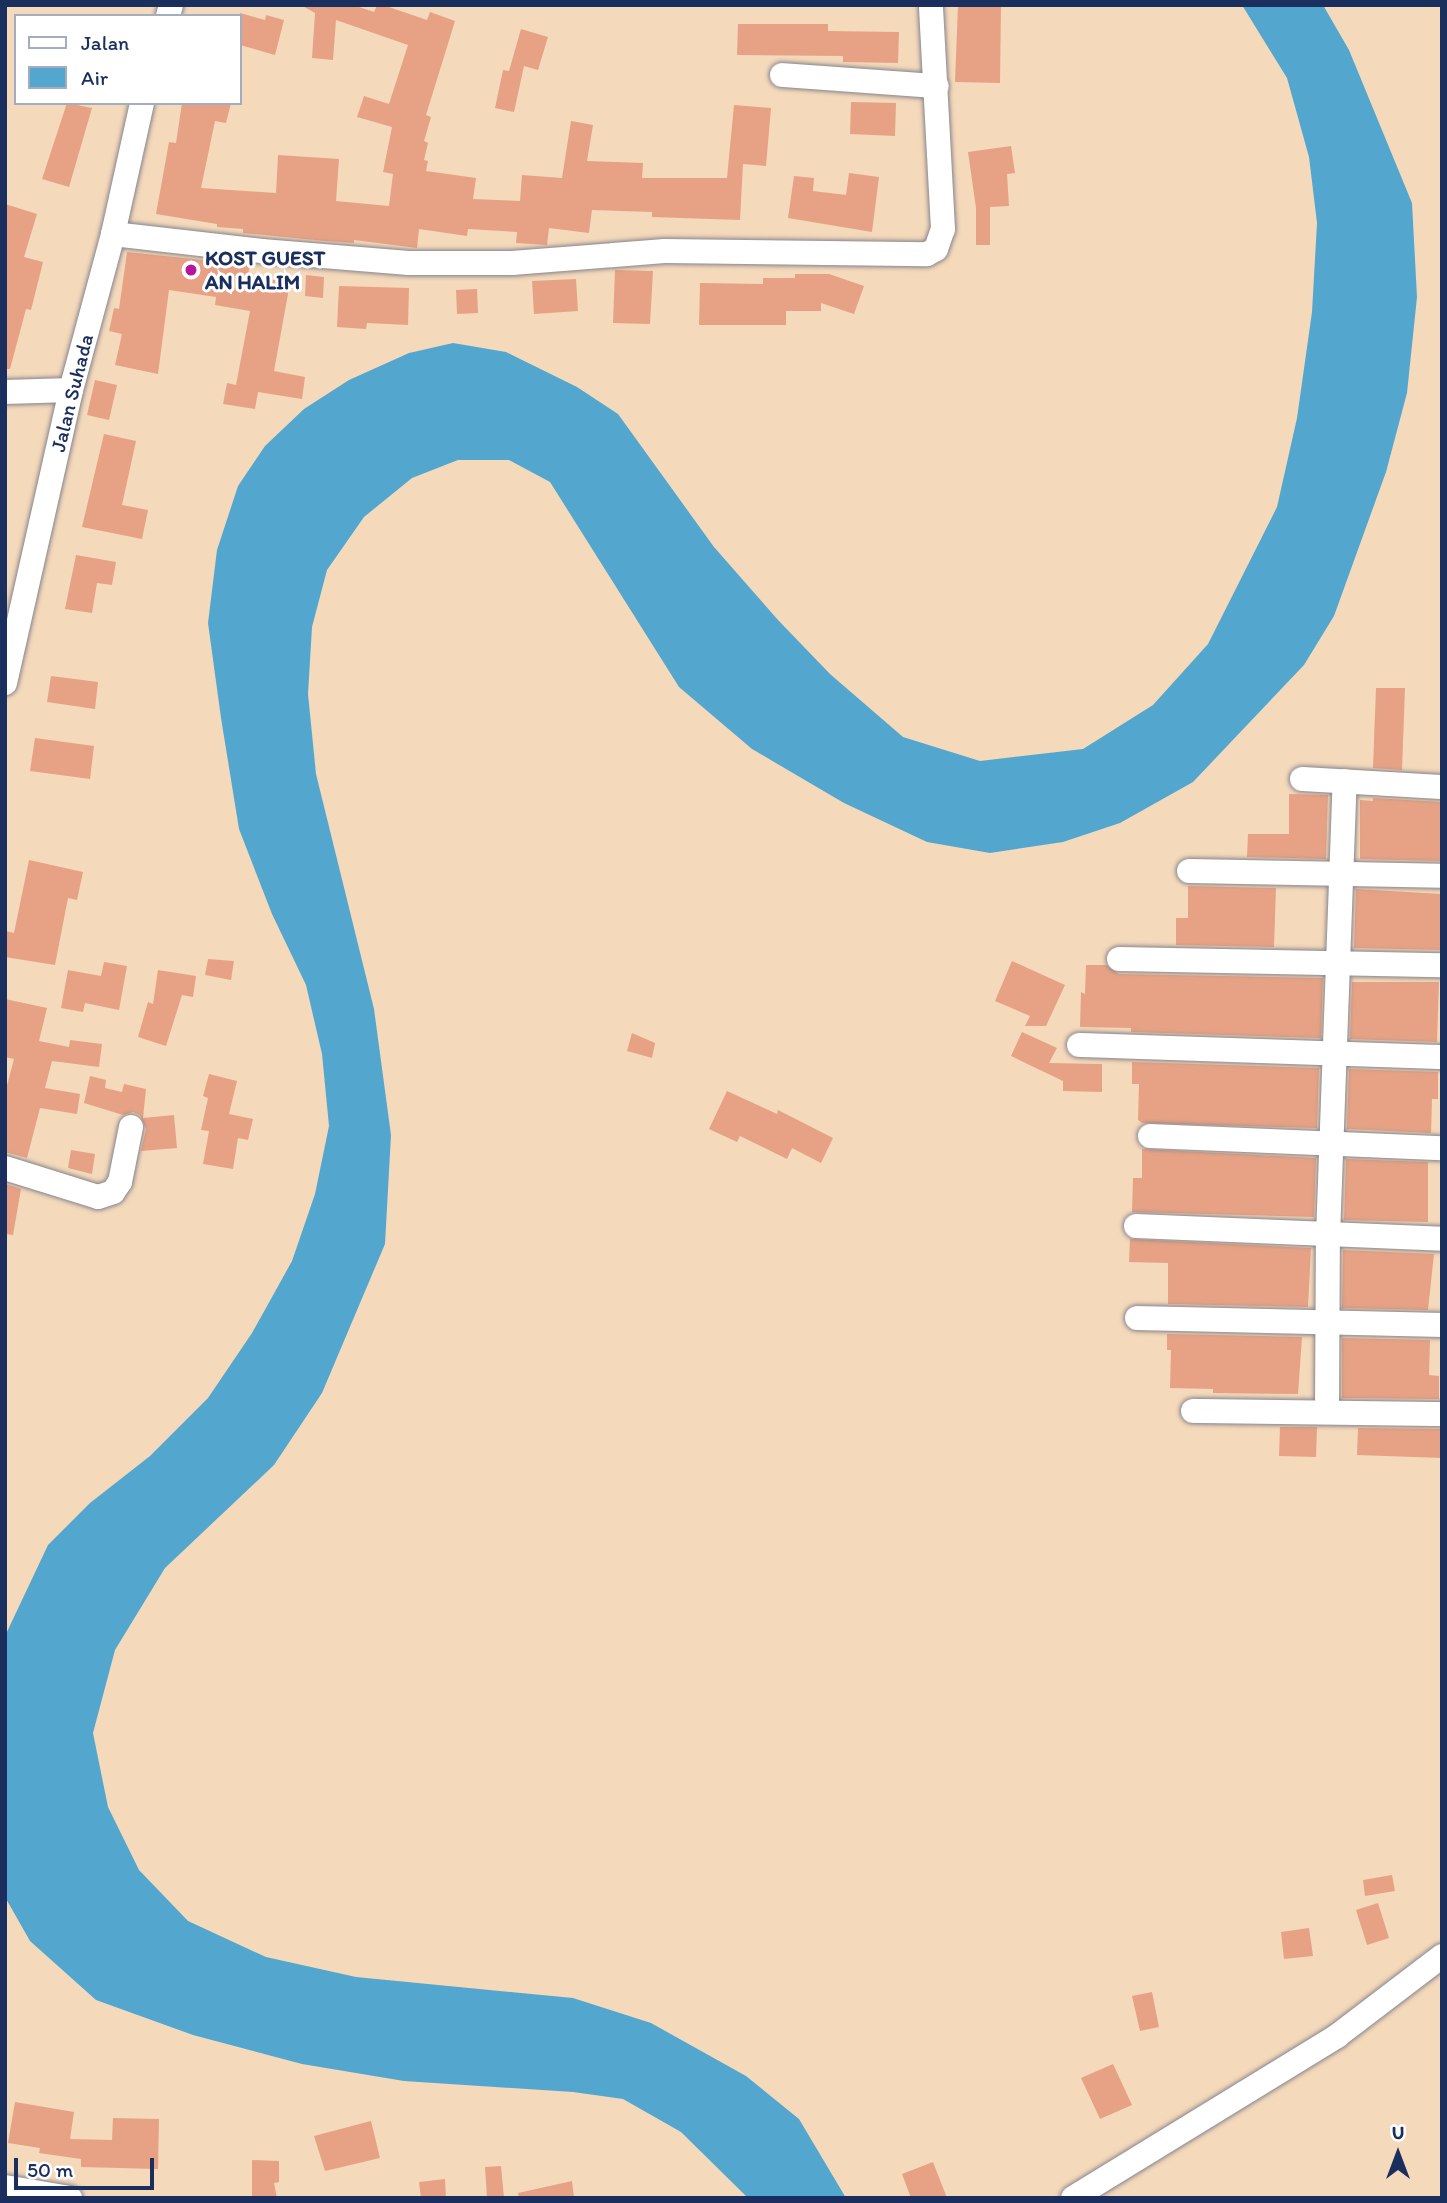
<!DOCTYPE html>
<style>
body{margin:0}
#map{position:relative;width:1447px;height:2203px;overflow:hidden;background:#f4d9bb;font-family:Itim,sans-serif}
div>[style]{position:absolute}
.water>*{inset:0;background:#53a7cf}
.building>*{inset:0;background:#e7a285}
.roads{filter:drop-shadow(0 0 2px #88848c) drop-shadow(0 0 2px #88848c)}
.minor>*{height:24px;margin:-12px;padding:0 12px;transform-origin:12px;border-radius:12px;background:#fff}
.dots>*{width:19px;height:19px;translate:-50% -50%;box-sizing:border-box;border:4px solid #fff;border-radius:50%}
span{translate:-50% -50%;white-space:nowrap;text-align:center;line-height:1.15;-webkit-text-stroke:6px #fff;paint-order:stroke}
.poi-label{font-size:21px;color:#1b2f5e;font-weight:700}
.left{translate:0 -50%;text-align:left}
.street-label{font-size:21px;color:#1b2f5e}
.frame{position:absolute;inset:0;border:7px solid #1b2f5e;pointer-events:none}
.legend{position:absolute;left:14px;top:14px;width:228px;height:91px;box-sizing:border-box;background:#fff;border:2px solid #a4acbf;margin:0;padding:9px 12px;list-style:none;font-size:21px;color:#1b2f5e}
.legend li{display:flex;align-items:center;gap:14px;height:35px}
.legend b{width:35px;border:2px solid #a4acbf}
.north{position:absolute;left:1363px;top:2119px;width:70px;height:70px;-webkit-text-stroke:5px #fff;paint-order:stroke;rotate:0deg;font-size:19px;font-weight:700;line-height:28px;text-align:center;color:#1b2f5e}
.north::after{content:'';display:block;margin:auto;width:24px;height:32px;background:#1b2f5e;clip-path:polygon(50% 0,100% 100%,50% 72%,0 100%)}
.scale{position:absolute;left:14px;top:2158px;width:140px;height:32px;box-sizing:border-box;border:4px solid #1b2f5e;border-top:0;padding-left:9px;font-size:21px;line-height:24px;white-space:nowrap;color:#1b2f5e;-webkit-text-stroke:5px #fff;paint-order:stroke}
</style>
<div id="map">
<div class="water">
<i style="clip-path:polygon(1242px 5px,1323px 5px,1349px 50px,1412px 203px,1417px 297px,1407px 393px,1386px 472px,1334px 616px,1304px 665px,1193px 782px,1120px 823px,1063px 842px,990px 853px,927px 842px,844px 803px,752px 749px,679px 687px,550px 482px,509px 460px,458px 460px,412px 478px,364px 517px,327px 570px,312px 627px,308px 694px,316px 774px,374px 1009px,391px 1135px,385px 1244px,322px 1393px,274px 1465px,165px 1568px,115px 1650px,93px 1733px,108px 1807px,139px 1870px,188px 1921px,266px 1957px,356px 1977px,573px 1998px,651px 2023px,746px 2076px,799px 2119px,846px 2198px,748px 2198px,681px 2132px,623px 2099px,573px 2092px,404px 2081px,302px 2064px,193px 2035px,96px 2000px,30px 1941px,5px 1897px,5px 1636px,48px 1545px,90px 1503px,150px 1456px,208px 1398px,252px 1333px,292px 1261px,315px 1194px,329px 1126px,322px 1054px,306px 985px,272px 914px,239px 829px,221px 718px,208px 623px,217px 550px,238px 486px,265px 446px,304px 409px,349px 380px,409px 353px,453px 343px,506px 352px,577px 387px,618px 414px,714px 547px,778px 620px,830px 674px,903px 737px,980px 761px,1083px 749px,1153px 705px,1208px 644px,1277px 507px,1297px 418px,1312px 312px,1317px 223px,1309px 157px,1287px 78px)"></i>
</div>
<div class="building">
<i style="clip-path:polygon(301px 5px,353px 5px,374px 12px,377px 5px,383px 5px,427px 20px,430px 12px,455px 21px,426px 115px,431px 117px,424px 141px,428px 143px,424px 160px,428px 161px,426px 171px,476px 178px,473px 199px,520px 201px,522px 175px,562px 178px,571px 121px,593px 125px,587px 161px,643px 163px,642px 178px,727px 178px,734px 105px,771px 108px,766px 166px,743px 164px,740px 220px,652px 217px,652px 212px,592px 210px,589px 233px,549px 228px,547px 245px,516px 243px,517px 232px,468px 229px,467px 236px,419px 229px,417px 248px,354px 240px,354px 243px,325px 241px,243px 233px,243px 229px,217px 227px,217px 224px,156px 214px,169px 142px,176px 143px,182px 103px,231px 103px,226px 123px,215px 121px,201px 188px,276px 193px,278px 155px,339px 159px,336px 201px,389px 206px,393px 174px,383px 172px,392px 127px,357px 117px,364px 96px,389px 104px,408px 45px,336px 20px,333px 60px,312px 58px,315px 13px)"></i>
<i style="clip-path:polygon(958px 5px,1001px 5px,1000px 83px,955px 82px)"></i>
<i style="clip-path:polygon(240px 13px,265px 20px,266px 15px,284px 20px,275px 55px,240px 45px)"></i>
<i style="clip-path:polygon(738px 24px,828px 24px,828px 31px,899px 32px,898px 63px,843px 62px,843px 56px,737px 55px)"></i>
<i style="clip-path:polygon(521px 29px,548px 37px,538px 70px,524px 66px,514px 112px,495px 108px,503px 70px,509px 71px)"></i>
<i style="clip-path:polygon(851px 102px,896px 103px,895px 136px,850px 134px)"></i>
<i style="clip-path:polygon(67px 103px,92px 108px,69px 187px,42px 179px)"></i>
<i style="clip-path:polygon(1011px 146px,1015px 173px,1007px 174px,1009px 206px,990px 207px,990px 245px,976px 245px,976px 208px,968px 152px)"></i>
<i style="clip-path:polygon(849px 173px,879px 177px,872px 232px,788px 218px,794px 176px,814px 178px,813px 191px,846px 195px)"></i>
<i style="clip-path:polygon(5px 204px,37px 214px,24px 257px,43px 262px,31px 310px,26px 309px,10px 369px,5px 369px)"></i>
<i style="clip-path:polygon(127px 252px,250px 265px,248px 275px,290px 283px,274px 371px,305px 377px,302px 399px,258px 392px,255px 409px,223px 404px,227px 383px,236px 385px,250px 311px,215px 305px,216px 297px,169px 290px,158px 374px,115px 365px,122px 334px,109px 331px,114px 308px,119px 309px)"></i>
<i style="clip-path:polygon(615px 270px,653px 271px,650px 324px,613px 323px)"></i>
<i style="clip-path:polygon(795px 274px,829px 274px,864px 286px,854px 314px,821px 303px,821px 311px,786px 311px,786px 325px,699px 325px,700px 283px,763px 284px,763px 278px,795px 278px)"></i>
<i style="clip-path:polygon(306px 275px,324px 277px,323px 298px,305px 296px)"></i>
<i style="clip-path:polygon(576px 279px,578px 311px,534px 314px,532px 281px)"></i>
<i style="clip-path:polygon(339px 286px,409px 288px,408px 325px,367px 323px,366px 329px,337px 327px)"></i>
<i style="clip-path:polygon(477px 289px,478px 313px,457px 314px,456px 290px)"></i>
<i style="clip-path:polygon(95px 380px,117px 385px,109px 420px,87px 415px)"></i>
<i style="clip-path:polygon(104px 434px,136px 441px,122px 505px,148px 510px,142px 539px,82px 527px)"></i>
<i style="clip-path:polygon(76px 555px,116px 562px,112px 585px,97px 583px,92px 613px,65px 609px)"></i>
<i style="clip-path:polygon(51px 676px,98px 682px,95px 709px,47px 702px)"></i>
<i style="clip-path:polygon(1376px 688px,1405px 688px,1402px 770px,1373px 768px)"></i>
<i style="clip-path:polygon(35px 738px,94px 746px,90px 779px,30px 771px)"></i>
<i style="clip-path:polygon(1289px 794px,1328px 795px,1326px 859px,1247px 857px,1248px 834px,1289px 834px)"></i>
<i style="clip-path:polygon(1373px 798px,1442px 802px,1442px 861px,1360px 859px,1360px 800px,1373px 801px)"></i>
<i style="clip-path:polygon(29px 860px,83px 872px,77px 900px,68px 898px,55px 965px,5px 957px,5px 931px,14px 933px)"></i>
<i style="clip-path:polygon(1188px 886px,1276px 888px,1274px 947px,1176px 945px,1176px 918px,1188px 918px)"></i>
<i style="clip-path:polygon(1356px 889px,1441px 894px,1442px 950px,1354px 948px)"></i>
<i style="clip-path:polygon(208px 959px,234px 961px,231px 980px,205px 975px)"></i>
<i style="clip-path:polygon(1012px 961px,1065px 985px,1046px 1026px,1025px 1026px,1030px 1016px,995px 1001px)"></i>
<i style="clip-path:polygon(104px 962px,127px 966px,119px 1010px,85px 1003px,83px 1012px,61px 1008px,68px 970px,101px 976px)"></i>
<i style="clip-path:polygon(1086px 965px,1106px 965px,1119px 974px,1323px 978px,1321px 1038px,1131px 1032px,1131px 1028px,1080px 1027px,1081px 992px,1085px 994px)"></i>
<i style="clip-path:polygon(158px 970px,196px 976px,193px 997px,182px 995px,166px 1046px,138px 1037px,148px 1002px,153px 1004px)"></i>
<i style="clip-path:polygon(1352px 982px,1439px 982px,1437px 1042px,1350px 1039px)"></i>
<i style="clip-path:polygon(5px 999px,47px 1008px,39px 1041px,69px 1047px,70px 1040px,102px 1044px,99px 1067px,52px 1061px,45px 1088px,80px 1094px,77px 1114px,40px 1108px,27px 1158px,5px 1152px,5px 1093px,14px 1059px,5px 1057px)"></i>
<i style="clip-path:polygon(1022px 1032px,1057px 1048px,1049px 1063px,1102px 1064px,1102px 1092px,1063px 1091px,1063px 1081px,1011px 1056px)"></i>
<i style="clip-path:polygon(632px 1033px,655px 1043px,652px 1058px,627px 1051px)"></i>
<i style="clip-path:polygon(1132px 1062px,1319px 1068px,1317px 1128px,1142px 1123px,1138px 1120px,1139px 1084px,1132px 1084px)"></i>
<i style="clip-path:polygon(1349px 1069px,1438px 1072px,1438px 1099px,1432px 1099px,1431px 1133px,1347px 1129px)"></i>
<i style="clip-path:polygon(209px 1074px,237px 1081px,229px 1114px,253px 1119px,248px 1140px,238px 1138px,233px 1169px,203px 1164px,209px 1131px,201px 1130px,208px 1098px,203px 1096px)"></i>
<i style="clip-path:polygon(90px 1076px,106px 1080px,105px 1088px,122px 1092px,124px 1084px,146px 1089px,143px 1118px,174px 1115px,177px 1148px,141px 1151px,146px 1129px,140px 1115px,133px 1112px,123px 1115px,84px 1103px)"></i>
<i style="clip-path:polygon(727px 1091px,777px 1114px,778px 1110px,833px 1138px,821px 1163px,792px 1148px,787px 1159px,740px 1136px,737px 1142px,709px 1129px)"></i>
<i style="clip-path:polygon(1142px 1149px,1316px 1158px,1314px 1217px,1132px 1212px,1133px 1178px,1142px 1178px)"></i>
<i style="clip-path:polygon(71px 1150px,95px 1154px,92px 1174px,68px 1168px)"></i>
<i style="clip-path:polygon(1346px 1159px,1428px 1162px,1428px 1222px,1344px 1220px)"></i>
<i style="clip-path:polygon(5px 1184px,21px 1189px,13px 1235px,5px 1234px)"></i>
<i style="clip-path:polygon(1130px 1239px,1311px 1248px,1308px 1307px,1168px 1304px,1168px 1263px,1129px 1262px)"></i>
<i style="clip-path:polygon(1343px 1250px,1434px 1254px,1428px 1310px,1342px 1308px)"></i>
<i style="clip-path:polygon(1167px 1334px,1302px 1337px,1298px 1394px,1213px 1393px,1213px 1389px,1170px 1388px,1171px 1350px,1167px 1350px)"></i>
<i style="clip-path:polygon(1342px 1338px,1430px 1340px,1429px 1375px,1439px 1376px,1439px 1399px,1342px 1398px)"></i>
<i style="clip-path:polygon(1280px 1427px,1317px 1427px,1316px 1457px,1279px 1456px)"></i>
<i style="clip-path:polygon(1358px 1428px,1442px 1429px,1442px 1458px,1357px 1455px)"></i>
<i style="clip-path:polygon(1392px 1875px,1395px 1891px,1365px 1896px,1363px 1880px)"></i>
<i style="clip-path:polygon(1378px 1903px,1389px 1938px,1367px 1945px,1356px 1910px)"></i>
<i style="clip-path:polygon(1309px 1928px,1313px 1956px,1284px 1959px,1281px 1932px)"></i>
<i style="clip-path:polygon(1152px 1992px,1159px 2027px,1140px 2031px,1132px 1996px)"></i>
<i style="clip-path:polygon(1113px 2064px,1132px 2105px,1100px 2119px,1081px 2078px)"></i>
<i style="clip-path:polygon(15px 2102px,74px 2112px,70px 2139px,112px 2140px,113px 2118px,159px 2119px,158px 2169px,81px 2167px,81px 2159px,39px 2153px,40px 2148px,8px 2143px)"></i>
<i style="clip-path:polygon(371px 2121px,380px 2158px,325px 2171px,314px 2136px)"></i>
<i style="clip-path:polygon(252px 2160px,279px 2161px,279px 2182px,274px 2183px,277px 2198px,252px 2198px)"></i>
<i style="clip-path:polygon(933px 2162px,947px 2198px,911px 2198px,902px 2174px)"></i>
<i style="clip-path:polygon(501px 2166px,504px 2198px,487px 2198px,485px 2167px)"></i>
<i style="clip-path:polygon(445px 2179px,446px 2198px,421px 2198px,419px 2182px)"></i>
<i style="clip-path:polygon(572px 2181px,574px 2198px,519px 2198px,518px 2193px)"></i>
</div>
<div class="roads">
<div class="minor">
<i style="left:168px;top:16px;width:11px;rotate:-75deg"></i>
<i style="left:782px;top:75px;width:155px;rotate:4.1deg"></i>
<i style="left:113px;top:234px;width:150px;rotate:6.5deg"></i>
<i style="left:262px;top:251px;width:147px;rotate:4.7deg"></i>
<i style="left:409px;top:263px;width:103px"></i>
<i style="left:512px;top:263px;width:153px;rotate:-4.5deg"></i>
<i style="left:665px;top:251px;width:262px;rotate:0.7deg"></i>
<i style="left:927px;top:254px;width:10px;rotate:-29deg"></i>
<i style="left:936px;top:249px;width:21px;rotate:-71deg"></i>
<i style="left:943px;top:229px;width:224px;rotate:-93.1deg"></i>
<i style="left:5px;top:392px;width:66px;rotate:-1.7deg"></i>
<i style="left:5px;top:683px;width:300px;rotate:-77.3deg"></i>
<i style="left:71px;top:390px;width:162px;rotate:-74.9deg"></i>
<i style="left:113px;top:234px;width:134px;rotate:-77.5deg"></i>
<i style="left:1302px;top:779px;width:140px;rotate:3.3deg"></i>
<i style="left:1189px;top:871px;width:253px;rotate:1.1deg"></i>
<i style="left:1119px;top:959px;width:323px;rotate:1.1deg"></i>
<i style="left:1079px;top:1045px;width:363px;rotate:1.9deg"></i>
<i style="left:1150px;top:1136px;width:292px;rotate:2.4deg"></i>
<i style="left:5px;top:1168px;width:97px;rotate:17.3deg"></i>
<i style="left:98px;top:1197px;width:16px;rotate:-18deg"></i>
<i style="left:113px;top:1192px;width:12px;rotate:-55deg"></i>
<i style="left:120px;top:1182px;width:56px;rotate:-78.7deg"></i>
<i style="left:1136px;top:1226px;width:306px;rotate:2.4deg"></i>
<i style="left:1137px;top:1318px;width:305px;rotate:1.3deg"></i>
<i style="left:1193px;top:1411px;width:249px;rotate:0.7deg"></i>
<i style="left:1327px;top:1411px;width:175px;rotate:-89.7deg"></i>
<i style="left:1328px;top:1236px;width:455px;rotate:-87.9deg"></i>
<i style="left:5px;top:2187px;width:66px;rotate:9.6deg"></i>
<i style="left:1073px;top:2198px;width:310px;rotate:-31.5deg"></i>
<i style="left:1337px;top:2036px;width:132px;rotate:-37.3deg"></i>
</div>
</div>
<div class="dots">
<i style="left:191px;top:270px;background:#b5179e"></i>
</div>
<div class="poi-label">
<span class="left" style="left:205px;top:270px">KOST GUEST<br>AN HALIM</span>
</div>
<div class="street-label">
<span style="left:72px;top:393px;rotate:-76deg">Jalan Suhada</span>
</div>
<div class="frame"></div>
<ul class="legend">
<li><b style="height:9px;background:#fff"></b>Jalan</li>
<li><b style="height:19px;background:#53a7cf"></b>Air</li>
</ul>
<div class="north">U</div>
<div class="scale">50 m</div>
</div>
